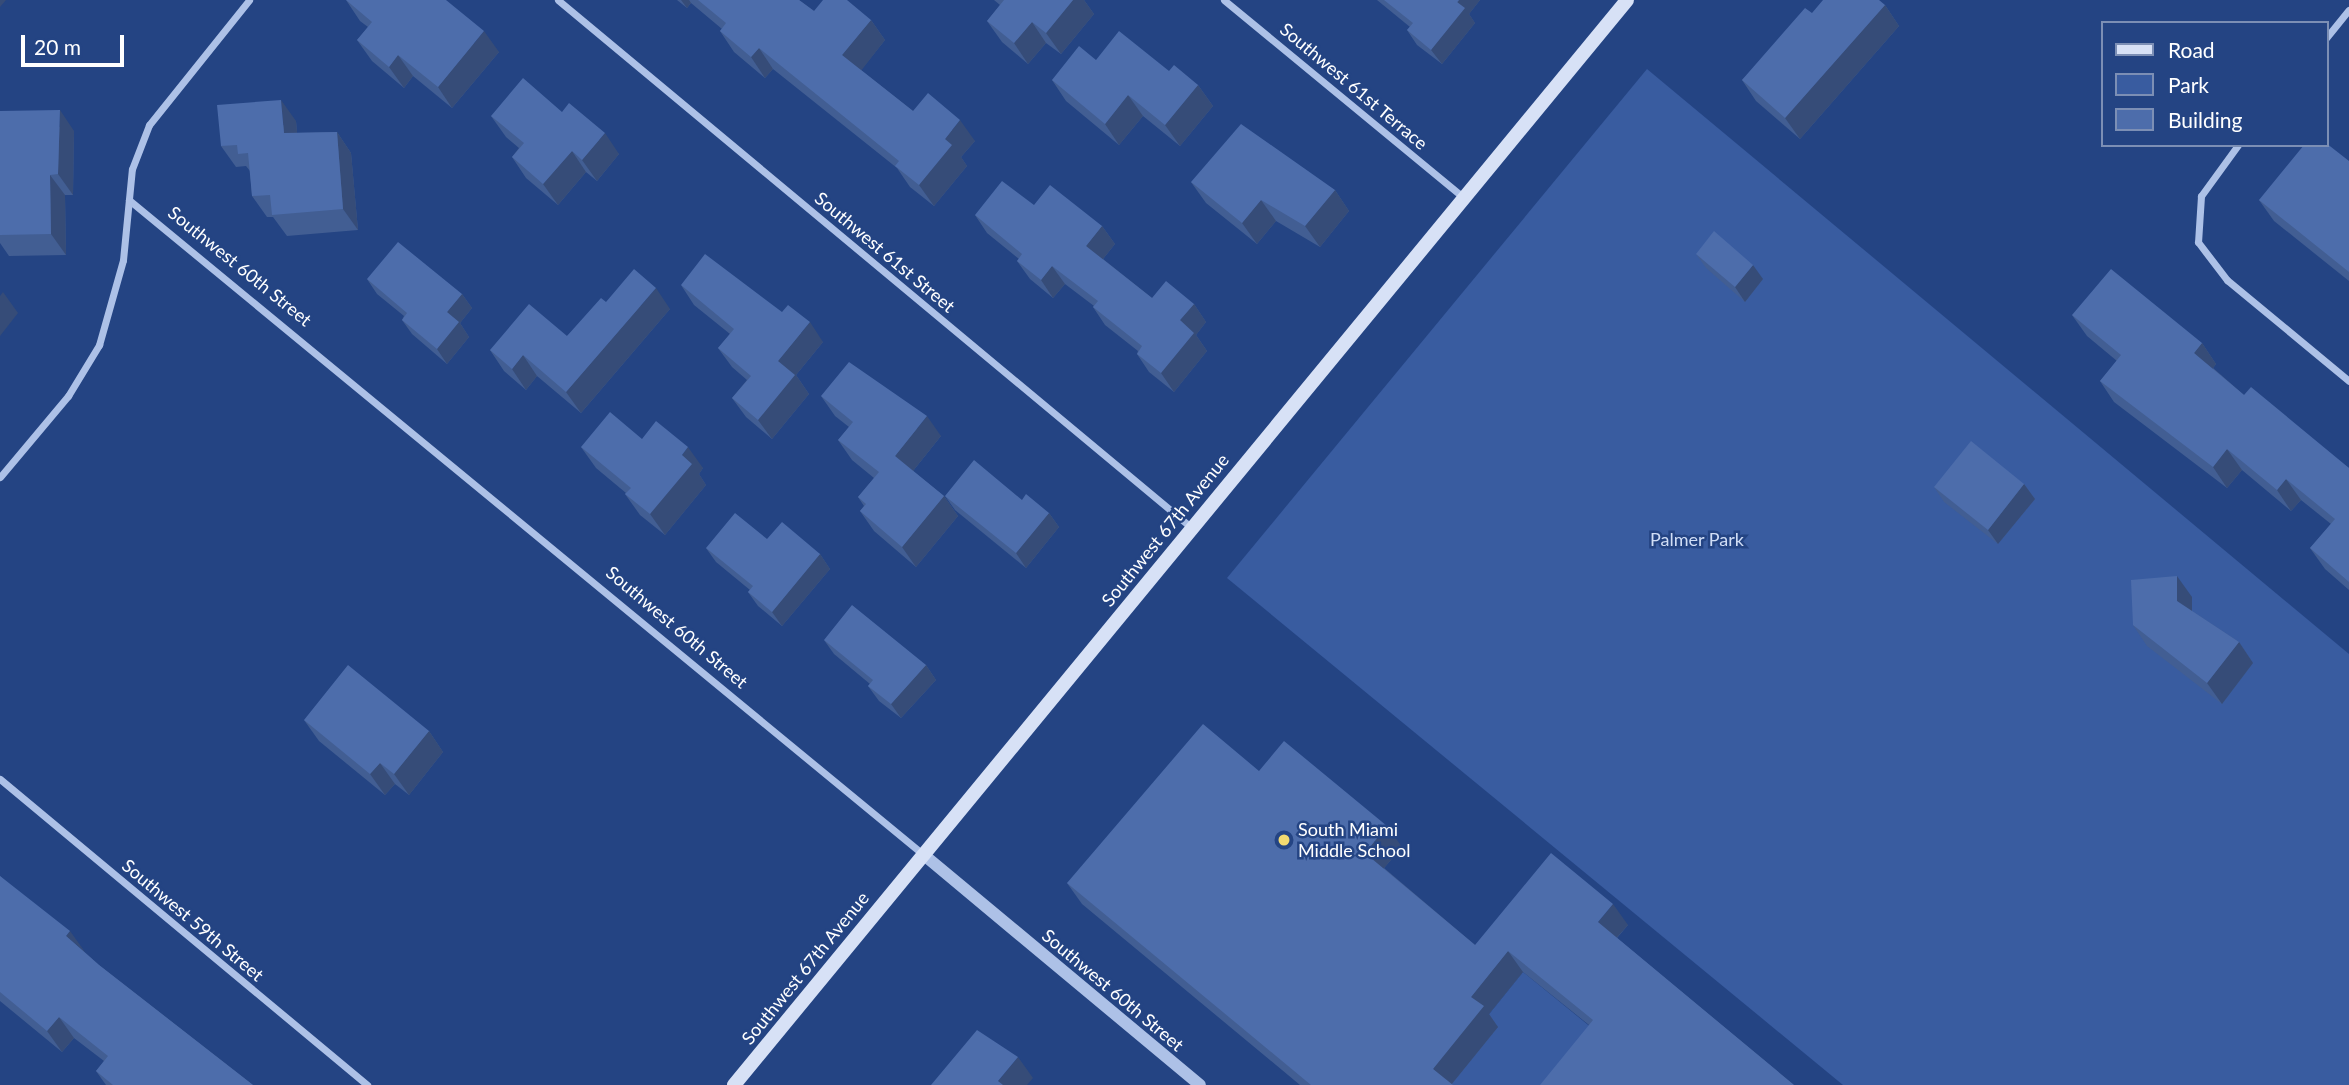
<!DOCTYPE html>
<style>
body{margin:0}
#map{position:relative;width:2349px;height:1085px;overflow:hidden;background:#244483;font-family:Lato,sans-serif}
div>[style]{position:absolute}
.green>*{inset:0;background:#395ca0}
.minor>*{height:7px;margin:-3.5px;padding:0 3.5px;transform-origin:3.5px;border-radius:3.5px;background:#adc1e7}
.tertiary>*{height:12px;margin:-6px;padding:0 6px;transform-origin:6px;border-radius:6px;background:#adc1e7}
.secondary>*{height:14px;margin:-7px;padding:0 7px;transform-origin:7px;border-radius:7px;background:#d7e1f6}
.wall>*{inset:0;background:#425e93}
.shaded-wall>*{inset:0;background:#364c78}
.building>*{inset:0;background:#4d6dab}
.dots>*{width:19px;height:19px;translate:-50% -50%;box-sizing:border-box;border:4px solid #244483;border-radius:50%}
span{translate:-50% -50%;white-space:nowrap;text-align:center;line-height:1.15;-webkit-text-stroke:5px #244483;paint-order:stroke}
.street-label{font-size:18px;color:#fff}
.park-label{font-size:18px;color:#d1def6}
.poi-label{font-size:18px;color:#fff}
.left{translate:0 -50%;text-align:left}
.legend{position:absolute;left:2101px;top:21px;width:228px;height:126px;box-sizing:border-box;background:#244483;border:2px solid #7c8fb5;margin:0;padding:9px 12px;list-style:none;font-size:21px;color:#fff}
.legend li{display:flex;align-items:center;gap:14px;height:35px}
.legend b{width:35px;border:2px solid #7c8fb5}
.scale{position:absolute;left:21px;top:35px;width:103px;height:32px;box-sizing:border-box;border:4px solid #fff;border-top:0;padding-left:9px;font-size:21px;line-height:24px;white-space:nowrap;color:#fff;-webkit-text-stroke:5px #244483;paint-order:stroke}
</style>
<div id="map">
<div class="green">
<i style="clip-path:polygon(1647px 69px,2349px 654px,2349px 1085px,1843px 1085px,1227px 578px)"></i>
<i style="clip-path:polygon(1523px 972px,1662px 1085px,1442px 1085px,1498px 1027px,1486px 1018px)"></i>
</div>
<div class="minor">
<i style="left:558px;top:0;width:825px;rotate:39.79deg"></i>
<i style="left:1224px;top:0;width:310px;rotate:39.5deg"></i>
<i style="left:2326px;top:38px;width:36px;rotate:-51deg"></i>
<i style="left:2238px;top:145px;width:63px;rotate:126deg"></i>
<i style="left:2201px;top:196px;width:46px;rotate:93.7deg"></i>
<i style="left:2198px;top:242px;width:48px;rotate:52.7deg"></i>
<i style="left:2227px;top:280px;width:158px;rotate:39.6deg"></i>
<i style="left:129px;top:200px;width:1030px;rotate:39.49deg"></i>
<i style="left:0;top:477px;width:106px;rotate:-50deg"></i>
<i style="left:68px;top:396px;width:60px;rotate:-58.7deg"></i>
<i style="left:99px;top:345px;width:88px;rotate:-74.2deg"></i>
<i style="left:123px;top:260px;width:91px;rotate:-84.4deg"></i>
<i style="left:132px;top:169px;width:47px;rotate:-68.9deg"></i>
<i style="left:149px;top:125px;width:160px;rotate:-51.3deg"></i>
<i style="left:0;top:779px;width:478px;rotate:39.8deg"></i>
</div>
<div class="tertiary">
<i style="left:924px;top:855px;width:359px;rotate:39.8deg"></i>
</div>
<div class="secondary">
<i style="left:734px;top:1085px;width:1405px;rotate:-50.54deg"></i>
</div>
<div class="wall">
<i style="clip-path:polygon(346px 0,499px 52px,452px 108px,413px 76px,404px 88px,372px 61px,357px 40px,368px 27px,360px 21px)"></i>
<i style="clip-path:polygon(677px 0,799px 0,814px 11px,871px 20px,885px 40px,861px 70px,913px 111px,975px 141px,961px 157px,967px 166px,934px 206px,910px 187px,897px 168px,773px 69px,765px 78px,734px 52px,720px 31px,722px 29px,691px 3px,687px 8px)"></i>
<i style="clip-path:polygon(994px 0,1084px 0,1094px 14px,1061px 54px,1046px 43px,1028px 64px,1002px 42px,987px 21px,1000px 5px)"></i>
<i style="clip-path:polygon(1377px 0,1480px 0,1469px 14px,1475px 23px,1442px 64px,1417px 45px,1407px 30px,1410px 27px)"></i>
<i style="clip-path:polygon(1885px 5px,1899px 26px,1800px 139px,1756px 101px,1742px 80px,1812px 13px)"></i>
<i style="clip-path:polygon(1096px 60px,1169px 71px,1198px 85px,1213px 106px,1180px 146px,1143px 116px,1119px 145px,1066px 101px,1052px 80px)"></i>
<i style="clip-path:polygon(0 111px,74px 131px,73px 195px,65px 195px,66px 255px,9px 256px,0 243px)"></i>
<i style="clip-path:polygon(562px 112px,619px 154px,597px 181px,586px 172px,558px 205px,526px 178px,512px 157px,519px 148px,506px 137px,491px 116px)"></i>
<i style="clip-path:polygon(296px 121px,297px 133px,337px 132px,351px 153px,358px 230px,287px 236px,273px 217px,267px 217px,252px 196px,250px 171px,246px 166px,236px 167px,221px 146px)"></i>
<i style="clip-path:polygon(2349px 161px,2349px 281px,2274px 221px,2259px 200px)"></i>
<i style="clip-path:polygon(1191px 182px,1335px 190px,1349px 211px,1320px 247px,1276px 221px,1257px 244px,1206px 203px)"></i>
<i style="clip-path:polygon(1034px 205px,1102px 226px,1115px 244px,1103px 259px,1152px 298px,1194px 304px,1206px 322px,1196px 335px,1207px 351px,1174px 392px,1149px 372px,1137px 354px,1138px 351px,1105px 325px,1093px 307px,1094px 306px,1065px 284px,1053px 298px,1030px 279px,1017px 261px,1019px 259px,987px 233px,975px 215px)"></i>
<i style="clip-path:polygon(1696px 254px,1763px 279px,1745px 302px,1706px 268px)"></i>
<i style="clip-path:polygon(367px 279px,462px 294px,472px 308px,460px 323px,469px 337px,447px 364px,412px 334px,402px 320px,404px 316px,377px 294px)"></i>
<i style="clip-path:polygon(681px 285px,823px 342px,796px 375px,809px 394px,772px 439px,746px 417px,732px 398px,747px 380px,732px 367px,718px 348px,730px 334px,694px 305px)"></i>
<i style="clip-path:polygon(606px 302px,670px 309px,581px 413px,537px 376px,526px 390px,504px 371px,490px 350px,567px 336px)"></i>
<i style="clip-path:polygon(2072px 315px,2202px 343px,2216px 364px,2213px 368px,2244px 395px,2349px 468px,2349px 590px,2325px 569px,2310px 548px,2331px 524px,2301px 500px,2291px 511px,2242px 470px,2227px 488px,2114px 402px,2100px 381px,2117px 361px,2087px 336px)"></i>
<i style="clip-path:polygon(821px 396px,941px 436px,913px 471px,944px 496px,958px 516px,916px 567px,874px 531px,860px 511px,864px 506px,858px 497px,874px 478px,852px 460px,838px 440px,849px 427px,835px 416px)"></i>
<i style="clip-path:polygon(642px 439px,703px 468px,699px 474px,706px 485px,665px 535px,640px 515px,625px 494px,626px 493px,596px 468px,581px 447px)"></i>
<i style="clip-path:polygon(2024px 484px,2035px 499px,1998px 544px,1944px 502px,1934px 487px)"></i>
<i style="clip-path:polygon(945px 496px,1049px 513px,1059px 527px,1026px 568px,955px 510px)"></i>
<i style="clip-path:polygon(767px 539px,820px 554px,830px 569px,782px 626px,758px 606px,748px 592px,750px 590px,716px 562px,706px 548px)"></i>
<i style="clip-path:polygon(2192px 597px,2192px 611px,2239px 642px,2253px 663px,2222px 704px,2147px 646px,2133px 625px)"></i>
<i style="clip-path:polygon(824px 640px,926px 665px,936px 680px,901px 718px,879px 701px,868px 686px,870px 684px,834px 654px)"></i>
<i style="clip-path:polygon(304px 720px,429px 731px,443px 752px,409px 795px,395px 784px,385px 795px,319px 741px)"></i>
<i style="clip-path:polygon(1259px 771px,1402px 847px,1384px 868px,1475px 945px,1628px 925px,1617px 938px,1794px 1085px,1589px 1025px,1523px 972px,1489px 1014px,1498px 1027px,1452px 1084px,1453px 1085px,1300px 1085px,1082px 904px,1067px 883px)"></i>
<i style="clip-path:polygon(0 876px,99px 965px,253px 1085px,106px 1085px,96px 1071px,104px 1061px,74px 1038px,62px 1052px,0 1001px)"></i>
</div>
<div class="shaded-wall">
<i style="clip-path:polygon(0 0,6px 0,0 7px)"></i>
<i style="clip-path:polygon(681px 0,689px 0,691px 3px,687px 8px)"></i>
<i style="clip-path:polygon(1073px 0,1084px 0,1094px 14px,1061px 54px,1046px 33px)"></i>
<i style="clip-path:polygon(1459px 0,1480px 0,1469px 14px,1475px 23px,1442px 64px,1431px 50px)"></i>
<i style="clip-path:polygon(1885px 5px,1899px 26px,1800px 139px,1785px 118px)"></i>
<i style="clip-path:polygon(871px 20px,885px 40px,857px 76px,842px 55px)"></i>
<i style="clip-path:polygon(1032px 22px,1046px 43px,1028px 64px,1014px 43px)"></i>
<i style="clip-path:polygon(484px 31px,499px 52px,452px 108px,438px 87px)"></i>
<i style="clip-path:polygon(759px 48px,773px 69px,765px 78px,751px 57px)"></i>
<i style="clip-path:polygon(398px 55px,413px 76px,404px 88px,389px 67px)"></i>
<i style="clip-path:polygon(1198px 85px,1213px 106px,1180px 146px,1165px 125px)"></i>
<i style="clip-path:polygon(1128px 95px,1143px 116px,1119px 145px,1105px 124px)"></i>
<i style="clip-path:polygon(281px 100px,296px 121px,299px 154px,284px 133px)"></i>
<i style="clip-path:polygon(60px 110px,74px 131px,73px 195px,58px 174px)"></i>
<i style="clip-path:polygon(960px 120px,975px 141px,961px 157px,967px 166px,934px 206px,919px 185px,945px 139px)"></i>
<i style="clip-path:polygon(337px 132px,351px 153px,358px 230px,343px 209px)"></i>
<i style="clip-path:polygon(605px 133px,619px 154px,597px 181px,582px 160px)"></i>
<i style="clip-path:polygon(572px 151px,586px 172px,558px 205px,543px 184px)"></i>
<i style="clip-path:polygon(50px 175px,65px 195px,66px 255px,51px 234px)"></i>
<i style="clip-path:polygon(1335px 190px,1349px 211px,1320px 247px,1305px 226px)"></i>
<i style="clip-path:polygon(1261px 200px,1276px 221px,1257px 244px,1242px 223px)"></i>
<i style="clip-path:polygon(1102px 226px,1115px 244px,1099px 264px,1086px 246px)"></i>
<i style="clip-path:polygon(1753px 265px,1763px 279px,1745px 302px,1735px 287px)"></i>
<i style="clip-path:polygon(1052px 266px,1065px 284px,1053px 298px,1041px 280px)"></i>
<i style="clip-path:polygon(656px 288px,670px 309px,581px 413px,566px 392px)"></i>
<i style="clip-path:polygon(3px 292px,18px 313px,0 336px,0 296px)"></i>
<i style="clip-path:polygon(462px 294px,472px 308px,460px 323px,469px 337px,447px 364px,437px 349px,447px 312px)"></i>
<i style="clip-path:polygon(1194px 304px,1206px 322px,1196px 335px,1207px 351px,1174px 392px,1161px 373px,1180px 320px)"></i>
<i style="clip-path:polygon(810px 322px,823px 342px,796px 375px,809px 394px,772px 439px,758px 420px,778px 361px)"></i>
<i style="clip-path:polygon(2202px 343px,2216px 364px,2209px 374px,2194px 353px)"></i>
<i style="clip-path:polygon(523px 355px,537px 376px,526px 390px,512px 369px)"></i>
<i style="clip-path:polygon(927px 416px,941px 436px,909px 476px,895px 456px)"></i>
<i style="clip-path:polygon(688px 447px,703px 468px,699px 474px,706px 485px,665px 535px,650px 514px,682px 455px)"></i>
<i style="clip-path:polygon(2227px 449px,2242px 470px,2227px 488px,2213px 467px)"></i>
<i style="clip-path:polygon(2286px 479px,2301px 500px,2291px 511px,2277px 490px)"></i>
<i style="clip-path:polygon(2024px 484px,2035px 499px,1998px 544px,1988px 530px)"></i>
<i style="clip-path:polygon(944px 496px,958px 516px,916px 567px,902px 547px)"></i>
<i style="clip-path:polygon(1049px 513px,1059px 527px,1026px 568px,1016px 553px)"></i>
<i style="clip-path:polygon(820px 554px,830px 569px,782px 626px,772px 612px)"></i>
<i style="clip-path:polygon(2177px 576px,2192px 597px,2192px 621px,2177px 601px)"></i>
<i style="clip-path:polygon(2239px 642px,2253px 663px,2222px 704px,2207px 683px)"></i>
<i style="clip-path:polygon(926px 665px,936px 680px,901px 718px,891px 704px)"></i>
<i style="clip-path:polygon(429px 731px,443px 752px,409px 795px,394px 774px)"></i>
<i style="clip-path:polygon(380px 763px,395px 784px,385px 795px,370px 774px)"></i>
<i style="clip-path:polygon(1387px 826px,1402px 847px,1379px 874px,1365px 853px)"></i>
<i style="clip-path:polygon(1613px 904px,1628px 925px,1612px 943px,1598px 922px)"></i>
<i style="clip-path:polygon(70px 931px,85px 952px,66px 936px)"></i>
<i style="clip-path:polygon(1508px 951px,1523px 972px,1489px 1014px,1498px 1027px,1451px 1085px,1433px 1069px,1471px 997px)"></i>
<i style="clip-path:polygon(59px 1017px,74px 1038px,62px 1052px,47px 1031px)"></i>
<i style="clip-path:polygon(1018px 1057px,1033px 1078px,1027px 1085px,1001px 1085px,998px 1081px)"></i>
</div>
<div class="building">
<i style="clip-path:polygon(346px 0,446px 0,484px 31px,438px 87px,398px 55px,389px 67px,357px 40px,372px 22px)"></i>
<i style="clip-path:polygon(698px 0,799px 0,814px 11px,823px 0,847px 0,871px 20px,842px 55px,913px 111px,928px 93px,960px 120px,945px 139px,952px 145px,919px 185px,895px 166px,899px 161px,759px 48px,751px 57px,720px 31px,726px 23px)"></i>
<i style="clip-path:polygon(1004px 0,1073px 0,1046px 33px,1032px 22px,1014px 43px,987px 21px)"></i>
<i style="clip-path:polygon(1384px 0,1459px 0,1457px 2px,1465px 8px,1431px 50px,1407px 30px,1413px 23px)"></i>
<i style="clip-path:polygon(1823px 0,1879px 0,1885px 5px,1785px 118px,1742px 80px,1805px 8px,1812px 13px)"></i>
<i style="clip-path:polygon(1119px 31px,1169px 71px,1174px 65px,1198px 85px,1165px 125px,1128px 95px,1105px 124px,1052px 80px,1079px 46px,1096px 60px)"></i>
<i style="clip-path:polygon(523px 78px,562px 112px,569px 103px,605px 133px,582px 160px,572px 151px,543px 184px,512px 157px,524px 143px,491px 116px)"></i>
<i style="clip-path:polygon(281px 100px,284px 133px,337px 132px,343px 209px,272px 215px,270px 195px,252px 196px,248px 153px,238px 154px,237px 145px,221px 146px,217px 105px)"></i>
<i style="clip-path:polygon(60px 110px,58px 174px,50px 175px,51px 234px,0 235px,0 111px)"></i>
<i style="clip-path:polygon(1241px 124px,1335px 190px,1305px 226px,1261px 200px,1242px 223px,1191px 182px)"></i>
<i style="clip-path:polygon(2326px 143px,2349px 161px,2349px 272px,2259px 200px,2304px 145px,2326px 145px)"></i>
<i style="clip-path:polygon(1002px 181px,1034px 205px,1050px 185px,1102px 226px,1086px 246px,1152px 298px,1166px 281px,1194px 304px,1180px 320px,1194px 333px,1161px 373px,1137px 354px,1142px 346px,1093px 307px,1098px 301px,1052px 266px,1041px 280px,1017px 261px,1022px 254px,975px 215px)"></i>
<i style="clip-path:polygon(1714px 231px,1753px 265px,1735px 287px,1696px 254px)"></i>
<i style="clip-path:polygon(398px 242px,462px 294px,447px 312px,459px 322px,437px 349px,402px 320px,407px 313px,367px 279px)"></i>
<i style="clip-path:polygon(705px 254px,782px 312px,788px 305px,810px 322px,778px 361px,795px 375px,758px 420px,732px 398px,751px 376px,718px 348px,734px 329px,681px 285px)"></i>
<i style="clip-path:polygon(634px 269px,656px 288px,566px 392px,523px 355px,512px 369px,490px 350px,529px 304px,567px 336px,601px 298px,606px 302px)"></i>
<i style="clip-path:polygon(2111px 269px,2202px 343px,2194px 353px,2244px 395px,2251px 387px,2349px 468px,2349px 582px,2310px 548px,2335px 519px,2286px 479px,2277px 490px,2227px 449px,2213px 467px,2100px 381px,2121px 355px,2072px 315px)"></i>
<i style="clip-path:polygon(849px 362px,927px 416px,895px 456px,944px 496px,902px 547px,860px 511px,866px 504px,858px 497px,879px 472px,838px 440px,853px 422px,821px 396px)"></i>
<i style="clip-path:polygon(610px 412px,642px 439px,656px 421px,688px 447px,682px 455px,692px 464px,650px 514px,625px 494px,631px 488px,581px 447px)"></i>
<i style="clip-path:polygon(1971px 441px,2024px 484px,1988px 530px,1934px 487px)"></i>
<i style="clip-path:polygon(974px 460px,1022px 500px,1026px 494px,1049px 513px,1016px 553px,945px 496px)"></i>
<i style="clip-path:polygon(735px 513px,767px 539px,782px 522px,820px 554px,772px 612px,748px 592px,753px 586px,706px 548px)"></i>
<i style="clip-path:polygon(2177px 576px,2177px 601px,2239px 642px,2207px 683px,2133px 625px,2131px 580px)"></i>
<i style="clip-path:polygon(852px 605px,926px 665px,891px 704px,868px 686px,873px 680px,824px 640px)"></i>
<i style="clip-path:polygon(348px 665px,429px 731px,394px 774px,380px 763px,370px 774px,304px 720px)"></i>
<i style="clip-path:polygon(1203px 724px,1259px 771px,1284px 741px,1387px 826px,1365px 853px,1475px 945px,1551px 853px,1613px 904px,1598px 922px,1794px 1085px,1540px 1085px,1593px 1020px,1508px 951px,1471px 997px,1484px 1006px,1433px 1069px,1453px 1085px,1311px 1085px,1067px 883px)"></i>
<i style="clip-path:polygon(0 876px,70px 931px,66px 936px,99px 965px,253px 1085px,113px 1085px,96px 1071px,108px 1056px,59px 1017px,47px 1031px,0 992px)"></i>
<i style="clip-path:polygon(977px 1030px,1018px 1057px,998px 1081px,1003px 1085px,931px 1085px)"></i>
</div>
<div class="dots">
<i style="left:1284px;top:840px;background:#f2da71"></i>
</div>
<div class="street-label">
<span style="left:1354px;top:86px;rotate:40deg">Southwest 61st Terrace</span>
<span style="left:885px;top:252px;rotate:40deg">Southwest 61st Street</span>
<span style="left:240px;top:266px;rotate:39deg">Southwest 60th Street</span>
<span style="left:1165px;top:530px;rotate:-51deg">Southwest 67th Avenue</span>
<span style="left:677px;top:627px;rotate:40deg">Southwest 60th Street</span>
<span style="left:193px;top:920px;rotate:40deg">Southwest 59th Street</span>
<span style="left:805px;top:968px;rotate:-51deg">Southwest 67th Avenue</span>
<span style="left:1113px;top:990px;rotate:40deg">Southwest 60th Street</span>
</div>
<div class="park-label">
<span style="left:1697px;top:539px">Palmer Park</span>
</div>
<div class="poi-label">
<span class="left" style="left:1298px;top:840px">South Miami<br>Middle School</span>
</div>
<ul class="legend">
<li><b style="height:9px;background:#d7e1f6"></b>Road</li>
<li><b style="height:19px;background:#395ca0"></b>Park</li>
<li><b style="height:19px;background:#4d6dab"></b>Building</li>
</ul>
<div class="scale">20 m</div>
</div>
